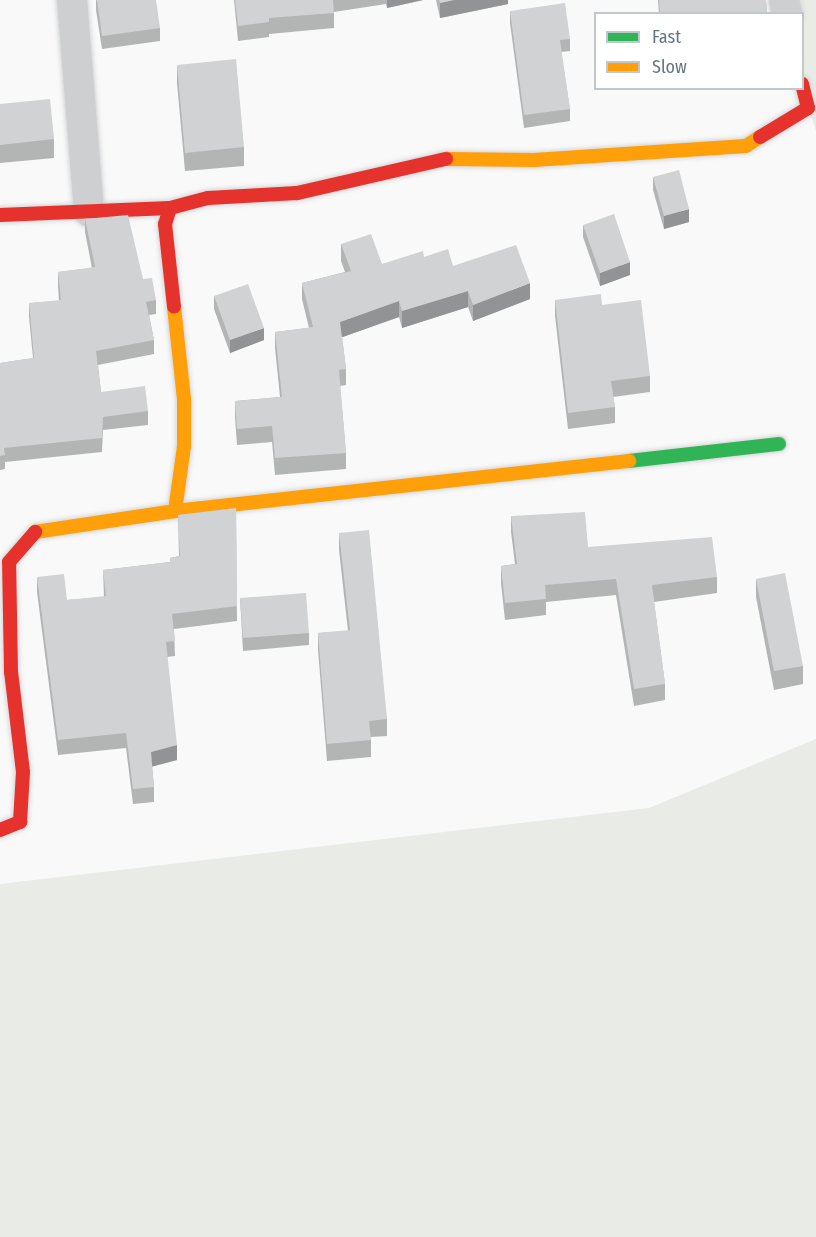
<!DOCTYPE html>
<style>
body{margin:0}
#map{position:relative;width:816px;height:1237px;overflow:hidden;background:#f9f9f9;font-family:"Fira Sans Condensed",sans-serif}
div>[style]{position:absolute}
.green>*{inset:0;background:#e8ebe6}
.roads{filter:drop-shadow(0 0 2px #d5d6d7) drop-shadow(0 0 2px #d5d6d7)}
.street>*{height:30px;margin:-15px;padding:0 15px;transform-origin:15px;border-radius:15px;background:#cecfd0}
.fast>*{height:14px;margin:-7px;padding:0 7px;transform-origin:7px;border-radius:7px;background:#30b455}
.slow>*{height:14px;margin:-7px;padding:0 7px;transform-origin:7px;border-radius:7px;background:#ff9f0a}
.jam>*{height:14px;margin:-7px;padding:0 7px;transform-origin:7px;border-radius:7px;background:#e5322d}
.wall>*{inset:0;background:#b3b5b5}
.shaded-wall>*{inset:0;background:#929394}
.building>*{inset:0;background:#d0d2d3}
span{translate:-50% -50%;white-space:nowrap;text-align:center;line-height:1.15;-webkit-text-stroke:6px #fff;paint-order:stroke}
.legend{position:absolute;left:594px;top:12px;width:210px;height:78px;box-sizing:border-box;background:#fff;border:2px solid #c1c8cd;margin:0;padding:8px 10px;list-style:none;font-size:18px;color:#657683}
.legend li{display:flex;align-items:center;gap:12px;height:30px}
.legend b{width:30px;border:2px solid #c1c8cd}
</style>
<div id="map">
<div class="green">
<i style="clip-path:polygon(776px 0,816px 0,816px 131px,803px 87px,802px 14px,780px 13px)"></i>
<i style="clip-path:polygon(816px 739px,816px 1237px,0 1237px,0 884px,649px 808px)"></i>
</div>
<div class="roads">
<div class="street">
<i style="left:72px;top:0;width:212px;rotate:85.4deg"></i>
<i style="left:784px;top:0;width:14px;rotate:78deg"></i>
</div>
<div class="fast">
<i style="left:629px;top:461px;width:151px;rotate:-6.5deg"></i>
</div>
<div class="slow">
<i style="left:446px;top:159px;width:88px;rotate:0.7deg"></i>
<i style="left:534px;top:160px;width:212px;rotate:-3.8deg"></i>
<i style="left:746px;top:146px;width:17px;rotate:-33deg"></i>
<i style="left:175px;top:511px;width:457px;rotate:-6.3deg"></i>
<i style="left:35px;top:532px;width:142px;rotate:-8.5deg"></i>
<i style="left:175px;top:511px;width:66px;rotate:-82.1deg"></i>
<i style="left:184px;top:446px;width:47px;rotate:-90deg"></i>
<i style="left:184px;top:399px;width:93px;rotate:-96.2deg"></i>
</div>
<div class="jam">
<i style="left:760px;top:137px;width:56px;rotate:-31.1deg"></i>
<i style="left:808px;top:108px;width:25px;rotate:-104deg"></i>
<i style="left:170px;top:208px;width:17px;rotate:107deg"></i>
<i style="left:165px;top:224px;width:83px;rotate:83.8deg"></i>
<i style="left:0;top:215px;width:170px;rotate:-2.4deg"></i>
<i style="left:170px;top:208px;width:39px;rotate:-15deg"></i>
<i style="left:208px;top:198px;width:89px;rotate:-3.2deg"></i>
<i style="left:297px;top:193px;width:153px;rotate:-12.9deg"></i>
<i style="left:0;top:830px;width:22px;rotate:-22deg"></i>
<i style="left:20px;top:822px;width:50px;rotate:-86.6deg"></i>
<i style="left:23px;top:772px;width:101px;rotate:-96.8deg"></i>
<i style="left:11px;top:672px;width:110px;rotate:-91deg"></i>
<i style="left:9px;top:562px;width:40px;rotate:-49deg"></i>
</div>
</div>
<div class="wall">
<i style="clip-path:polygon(96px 0,160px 28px,160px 41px,102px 49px,96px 10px)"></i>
<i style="clip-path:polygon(234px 0,423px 0,387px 8px,386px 4px,334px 12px,334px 28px,269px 34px,269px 37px,238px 41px)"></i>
<i style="clip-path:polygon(436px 0,508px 0,508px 4px,440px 18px)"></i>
<i style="clip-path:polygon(658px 0,766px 0,767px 14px,659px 14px)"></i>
<i style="clip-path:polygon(510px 11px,570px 39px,570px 51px,561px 52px,570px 109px,570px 121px,524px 128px,510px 23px)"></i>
<i style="clip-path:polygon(177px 65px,244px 147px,244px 166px,185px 171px,177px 83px)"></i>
<i style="clip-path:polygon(0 104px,54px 139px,54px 158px,0 163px)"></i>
<i style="clip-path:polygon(653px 177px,689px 222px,664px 229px,653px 190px)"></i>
<i style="clip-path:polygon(85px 219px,143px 279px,156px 300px,156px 314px,149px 315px,154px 340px,154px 354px,98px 365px,101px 392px,148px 411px,148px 425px,103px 430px,102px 452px,5px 462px,5px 469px,0 470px,0 363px,33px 358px,29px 317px,29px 303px,59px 301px,58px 286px,58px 272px,92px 268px,85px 232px)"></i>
<i style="clip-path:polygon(583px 225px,630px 275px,600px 286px,583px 237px)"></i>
<i style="clip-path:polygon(341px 244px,382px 264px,424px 257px,453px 266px,530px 299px,473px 321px,468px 307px,402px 328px,399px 317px,342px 337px,346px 369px,346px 385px,340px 386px,346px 453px,346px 469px,275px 475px,272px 442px,237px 445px,235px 417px,235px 401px,280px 397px,275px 348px,275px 332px,309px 328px,302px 299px,302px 283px,345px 272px,341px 261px)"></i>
<i style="clip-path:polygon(214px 296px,264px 340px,230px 353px,214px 309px)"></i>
<i style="clip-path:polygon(555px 300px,602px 305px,650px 376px,650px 392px,613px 397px,615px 407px,615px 423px,568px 429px,555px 316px)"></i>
<i style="clip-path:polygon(236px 508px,237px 621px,174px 629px,175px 656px,167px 657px,177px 760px,152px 766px,154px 787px,154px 802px,133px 804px,126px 748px,58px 755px,37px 592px,37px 577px,67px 600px,104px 597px,103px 570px,170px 562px,170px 558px,179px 556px,178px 515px)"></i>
<i style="clip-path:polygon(511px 516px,588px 547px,717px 577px,717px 593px,654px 602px,665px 684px,665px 700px,634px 706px,616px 595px,546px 602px,546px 615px,505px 620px,501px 583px,501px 566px,515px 564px,511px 532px)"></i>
<i style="clip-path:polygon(339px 533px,387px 719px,387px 736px,371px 737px,371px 757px,327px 761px,318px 650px,318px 633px,348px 631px,339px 550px)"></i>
<i style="clip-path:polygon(756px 579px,803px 666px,803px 684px,774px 690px,756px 597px)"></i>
<i style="clip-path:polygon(240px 598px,309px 633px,309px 645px,243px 651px)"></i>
</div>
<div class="shaded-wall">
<i style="clip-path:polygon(387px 0,423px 0,387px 8px)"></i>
<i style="clip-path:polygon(454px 0,508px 0,508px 4px,440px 18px,440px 3px)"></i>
<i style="clip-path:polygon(689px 209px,689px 222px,664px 229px,664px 216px)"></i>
<i style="clip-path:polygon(630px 262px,630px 275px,600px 286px,600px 273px)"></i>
<i style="clip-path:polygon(530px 283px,530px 299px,473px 321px,473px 305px)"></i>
<i style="clip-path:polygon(468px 291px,468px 307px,402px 328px,402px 311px)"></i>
<i style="clip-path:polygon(399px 301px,399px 317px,340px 338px,340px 322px)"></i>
<i style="clip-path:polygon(264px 328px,264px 340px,230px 353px,230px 340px)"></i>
<i style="clip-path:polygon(177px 745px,177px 760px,151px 767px,151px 752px)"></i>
</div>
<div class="building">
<i style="clip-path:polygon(97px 0,156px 0,160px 28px,102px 36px)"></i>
<i style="clip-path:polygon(235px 0,333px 0,334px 13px,269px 18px,269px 22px,238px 26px)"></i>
<i style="clip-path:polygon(439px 0,454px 0,440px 3px)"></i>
<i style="clip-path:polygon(659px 0,766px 0,767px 14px,660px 14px)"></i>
<i style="clip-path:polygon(565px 3px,570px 39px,560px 40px,570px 109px,524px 115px,510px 11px)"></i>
<i style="clip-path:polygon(236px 59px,244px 147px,185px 153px,177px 65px)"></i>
<i style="clip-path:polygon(50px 99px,54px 139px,0 145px,0 104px)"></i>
<i style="clip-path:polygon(679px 170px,689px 209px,664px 216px,653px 177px)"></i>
<i style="clip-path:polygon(614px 214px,630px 262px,600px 273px,583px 225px)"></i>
<i style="clip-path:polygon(128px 215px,143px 279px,152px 278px,156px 300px,146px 302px,154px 340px,96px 351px,101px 392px,145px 386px,148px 411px,103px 417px,102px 438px,4px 448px,5px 455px,0 456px,0 363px,34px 358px,29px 303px,61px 300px,58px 272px,95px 267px,85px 219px)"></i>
<i style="clip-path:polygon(371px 234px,382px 264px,423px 251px,424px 257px,448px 249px,453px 266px,516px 245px,530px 283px,473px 305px,468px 291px,402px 311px,399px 301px,340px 322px,346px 369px,339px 370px,346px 453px,275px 458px,272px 426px,237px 429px,235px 401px,282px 397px,275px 332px,313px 327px,302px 283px,351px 271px,341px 244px)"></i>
<i style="clip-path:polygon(248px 284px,264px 328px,230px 340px,214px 296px)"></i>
<i style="clip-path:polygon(601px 294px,602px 305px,641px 300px,650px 376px,611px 381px,615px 407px,568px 413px,555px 300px)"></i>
<i style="clip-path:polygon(236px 508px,237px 606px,172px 614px,175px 641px,166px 642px,177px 745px,151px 752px,154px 787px,133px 789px,126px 733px,58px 740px,37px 577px,64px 574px,67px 600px,106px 596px,103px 570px,170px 562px,170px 558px,180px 556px,178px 515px)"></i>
<i style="clip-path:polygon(585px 512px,588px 547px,712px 537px,717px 577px,652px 585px,665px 684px,634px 689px,616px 579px,545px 585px,546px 599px,505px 603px,501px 566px,517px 564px,511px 516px)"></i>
<i style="clip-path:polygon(369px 530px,387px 719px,369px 721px,371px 740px,327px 744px,318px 633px,350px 630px,339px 533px)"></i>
<i style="clip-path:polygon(785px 573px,803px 666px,774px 671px,756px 579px)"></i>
<i style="clip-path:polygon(306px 593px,309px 633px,243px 638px,240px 598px)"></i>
</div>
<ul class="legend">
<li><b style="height:8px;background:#30b455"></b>Fast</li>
<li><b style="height:8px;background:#ff9f0a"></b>Slow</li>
</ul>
</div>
